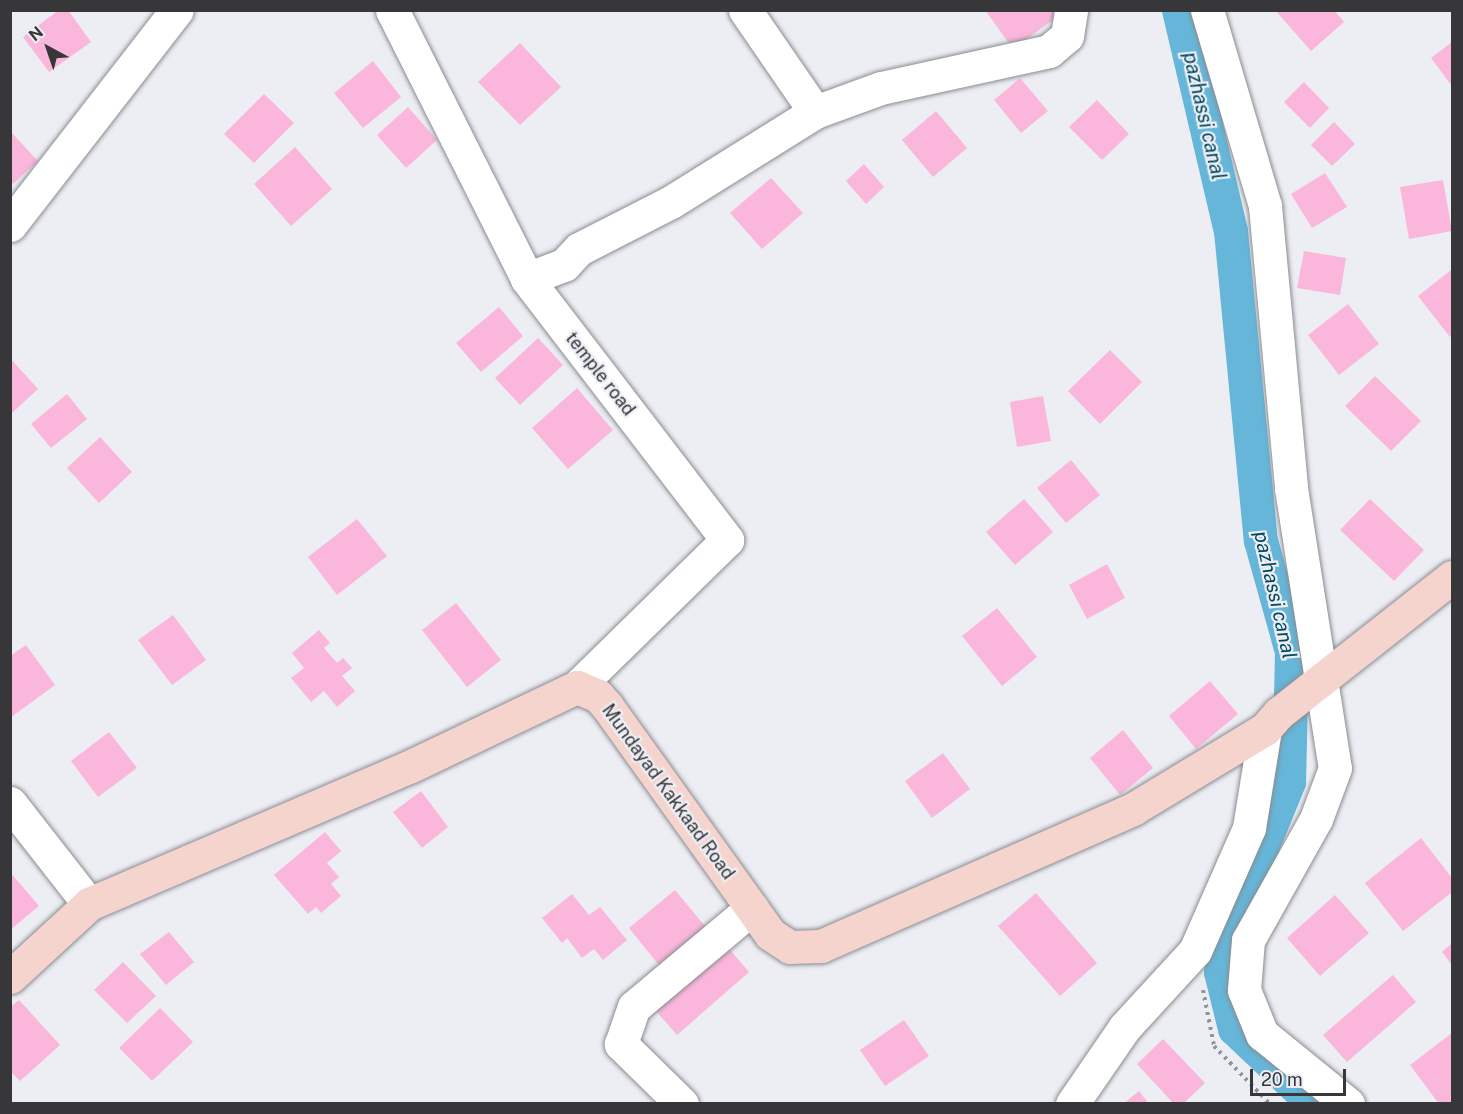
<!DOCTYPE html>
<style>
body{margin:0}
#map{position:relative;width:1463px;height:1114px;overflow:hidden;background:#eceef4;font-family:"Public Sans",sans-serif}
div>[style]{position:absolute}
.canal>*{height:34px;margin:-17px;padding:0 17px;transform-origin:17px;border-radius:17px;background:#65b6d9}
.building>*{inset:0;background:#fbb6dc}
.path>*{height:4px;margin-top:-2px;transform-origin:0;background:repeating-linear-gradient(90deg,#939499 0 3px,transparent 0 7.5px)}
.roads{filter:drop-shadow(0 0 2px #8a8c91) drop-shadow(0 0 2px #8a8c91)}
.minor>*{height:33px;margin:-16.5px;padding:0 16.5px;transform-origin:16.5px;border-radius:16.5px;background:#fff}
.major>*{height:33px;margin:-16.5px;padding:0 16.5px;transform-origin:16.5px;border-radius:16.5px;background:#f6d4ce}
span{translate:-50% -50%;white-space:nowrap;text-align:center;line-height:1.15;-webkit-text-stroke:4.5px #eceef4;paint-order:stroke}
.street-label{font-size:18px;color:#37373a}
.water-label{font-size:20px;color:#00485f;font-style:italic}
.frame{position:absolute;inset:0;border:12px solid #37373a;pointer-events:none}
.north{position:absolute;left:18px;top:18px;width:60px;height:60px;-webkit-text-stroke:4px #eceef4;paint-order:stroke;rotate:320deg;font-size:16px;font-weight:700;line-height:24px;text-align:center;color:#37373a}
.north::after{content:'';display:block;margin:auto;width:21px;height:27px;background:#37373a;clip-path:polygon(50% 0,100% 100%,50% 72%,0 100%)}
.scale{position:absolute;left:1250px;top:1069px;width:96px;height:27px;box-sizing:border-box;border:3px solid #37373a;border-top:0;padding-left:8px;font-size:18px;line-height:21px;white-space:nowrap;color:#37373a;-webkit-text-stroke:4px #eceef4;paint-order:stroke}
</style>
<div id="map">
<div class="canal">
<i style="left:1179px;top:10px;width:227px;rotate:76.8deg"></i>
<i style="left:1231px;top:231px;width:311px;rotate:84.5deg"></i>
<i style="left:1261px;top:541px;width:115px;rotate:74.4deg"></i>
<i style="left:1292px;top:652px;width:130px;rotate:91.3deg"></i>
<i style="left:1289px;top:782px;width:69px;rotate:112.1deg"></i>
<i style="left:1263px;top:846px;width:133px;rotate:108.4deg"></i>
<i style="left:1221px;top:972px;width:59px;rotate:76.2deg"></i>
<i style="left:1235px;top:1029px;width:109px;rotate:43.5deg"></i>
</div>
<div class="building">
<i style="clip-path:polygon(59px 10px,68px 10px,91px 42px,49px 72px,23px 37px)"></i>
<i style="clip-path:polygon(985px 10px,1058px 10px,1061px 14px,1013px 49px)"></i>
<i style="clip-path:polygon(1275px 10px,1334px 10px,1344px 22px,1311px 51px)"></i>
<i style="clip-path:polygon(1452px 42px,1452px 86px,1431px 58px)"></i>
<i style="clip-path:polygon(520px 43px,561px 87px,520px 125px,478px 82px)"></i>
<i style="clip-path:polygon(373px 61px,401px 97px,363px 128px,334px 93px)"></i>
<i style="clip-path:polygon(1020px 78px,1048px 111px,1021px 133px,994px 100px)"></i>
<i style="clip-path:polygon(1304px 82px,1329px 108px,1310px 128px,1284px 102px)"></i>
<i style="clip-path:polygon(264px 94px,294px 123px,254px 163px,224px 134px)"></i>
<i style="clip-path:polygon(1097px 100px,1129px 134px,1102px 160px,1069px 127px)"></i>
<i style="clip-path:polygon(408px 107px,437px 140px,406px 168px,377px 135px)"></i>
<i style="clip-path:polygon(936px 111px,967px 148px,933px 177px,902px 140px)"></i>
<i style="clip-path:polygon(1334px 122px,1355px 144px,1332px 166px,1311px 145px)"></i>
<i style="clip-path:polygon(10px 131px,38px 161px,13px 184px,10px 181px)"></i>
<i style="clip-path:polygon(295px 147px,332px 189px,291px 226px,254px 184px)"></i>
<i style="clip-path:polygon(864px 164px,884px 187px,866px 204px,846px 181px)"></i>
<i style="clip-path:polygon(1325px 173px,1347px 207px,1312px 228px,1291px 194px)"></i>
<i style="clip-path:polygon(771px 178px,803px 213px,762px 249px,730px 213px)"></i>
<i style="clip-path:polygon(1443px 180px,1452px 231px,1409px 239px,1400px 187px)"></i>
<i style="clip-path:polygon(1304px 251px,1346px 258px,1340px 295px,1297px 288px)"></i>
<i style="clip-path:polygon(1451px 270px,1452px 335px,1450px 337px,1418px 296px)"></i>
<i style="clip-path:polygon(1348px 304px,1379px 344px,1339px 375px,1308px 335px)"></i>
<i style="clip-path:polygon(499px 307px,523px 336px,481px 372px,456px 343px)"></i>
<i style="clip-path:polygon(538px 338px,563px 365px,520px 405px,495px 378px)"></i>
<i style="clip-path:polygon(1110px 350px,1142px 382px,1100px 424px,1068px 391px)"></i>
<i style="clip-path:polygon(10px 358px,38px 389px,12px 413px,10px 411px)"></i>
<i style="clip-path:polygon(1375px 376px,1421px 421px,1391px 451px,1345px 406px)"></i>
<i style="clip-path:polygon(577px 388px,613px 430px,568px 469px,532px 428px)"></i>
<i style="clip-path:polygon(67px 394px,87px 419px,51px 448px,31px 424px)"></i>
<i style="clip-path:polygon(1043px 396px,1051px 441px,1017px 447px,1010px 402px)"></i>
<i style="clip-path:polygon(100px 437px,132px 472px,99px 503px,67px 468px)"></i>
<i style="clip-path:polygon(1071px 460px,1100px 495px,1066px 523px,1037px 488px)"></i>
<i style="clip-path:polygon(1024px 499px,1053px 532px,1015px 565px,986px 532px)"></i>
<i style="clip-path:polygon(1370px 499px,1424px 550px,1394px 581px,1340px 530px)"></i>
<i style="clip-path:polygon(357px 519px,387px 556px,337px 595px,308px 557px)"></i>
<i style="clip-path:polygon(1107px 564px,1125px 598px,1087px 619px,1069px 585px)"></i>
<i style="clip-path:polygon(456px 603px,501px 660px,467px 687px,422px 630px)"></i>
<i style="clip-path:polygon(997px 608px,1037px 657px,1002px 686px,962px 636px)"></i>
<i style="clip-path:polygon(173px 615px,206px 660px,172px 685px,138px 640px)"></i>
<i style="clip-path:polygon(319px 630px,330px 643px,324px 648px,337px 663px,343px 658px,352px 668px,342px 676px,355px 691px,337px 707px,324px 691px,311px 702px,291px 678px,304px 668px,292px 653px)"></i>
<i style="clip-path:polygon(26px 645px,55px 685px,10px 718px,10px 656px)"></i>
<i style="clip-path:polygon(1210px 681px,1238px 714px,1196px 749px,1169px 716px)"></i>
<i style="clip-path:polygon(1123px 730px,1153px 768px,1120px 795px,1090px 758px)"></i>
<i style="clip-path:polygon(109px 732px,137px 768px,98px 797px,71px 761px)"></i>
<i style="clip-path:polygon(943px 753px,970px 789px,932px 818px,905px 781px)"></i>
<i style="clip-path:polygon(421px 791px,448px 827px,422px 848px,393px 812px)"></i>
<i style="clip-path:polygon(325px 832px,341px 851px,327px 863px,339px 877px,331px 884px,341px 896px,321px 913px,316px 907px,308px 914px,274px 875px)"></i>
<i style="clip-path:polygon(1421px 838px,1452px 878px,1452px 892px,1403px 931px,1365px 883px)"></i>
<i style="clip-path:polygon(10px 872px,39px 906px,10px 930px)"></i>
<i style="clip-path:polygon(675px 890px,709px 931px,662px 969px,629px 928px)"></i>
<i style="clip-path:polygon(1036px 893px,1097px 963px,1060px 996px,998px 926px)"></i>
<i style="clip-path:polygon(572px 894px,589px 915px,600px 907px,627px 940px,603px 960px,594px 949px,582px 958px,567px 938px,562px 943px,542px 918px)"></i>
<i style="clip-path:polygon(1335px 895px,1369px 933px,1320px 976px,1287px 938px)"></i>
<i style="clip-path:polygon(169px 932px,194px 962px,166px 985px,140px 954px)"></i>
<i style="clip-path:polygon(720px 938px,749px 972px,677px 1035px,648px 1002px)"></i>
<i style="clip-path:polygon(1452px 943px,1452px 965px,1442px 952px)"></i>
<i style="clip-path:polygon(123px 962px,156px 996px,127px 1023px,94px 990px)"></i>
<i style="clip-path:polygon(1393px 975px,1416px 1002px,1347px 1062px,1323px 1035px)"></i>
<i style="clip-path:polygon(19px 1000px,60px 1045px,20px 1081px,10px 1071px,10px 1007px)"></i>
<i style="clip-path:polygon(160px 1008px,193px 1042px,152px 1081px,119px 1048px)"></i>
<i style="clip-path:polygon(904px 1020px,929px 1056px,885px 1086px,860px 1050px)"></i>
<i style="clip-path:polygon(1452px 1033px,1452px 1104px,1439px 1104px,1410px 1065px)"></i>
<i style="clip-path:polygon(1163px 1039px,1205px 1083px,1183px 1104px,1174px 1104px,1137px 1064px)"></i>
<i style="clip-path:polygon(1139px 1091px,1149px 1104px,1123px 1104px)"></i>
</div>
<div class="path">
<i style="left:1203px;top:990px;width:57px;rotate:78.9deg"></i>
<i style="left:1214px;top:1046px;width:81px;rotate:46deg"></i>
</div>
<div class="roads">
<div class="minor">
<i style="left:392px;top:10px;width:301px;rotate:63.3deg"></i>
<i style="left:527px;top:279px;width:329px;rotate:52.5deg"></i>
<i style="left:727px;top:540px;width:210px;rotate:135.6deg"></i>
<i style="left:745px;top:10px;width:124px;rotate:55.5deg"></i>
<i style="left:1207px;top:10px;width:204px;rotate:73.5deg"></i>
<i style="left:1265px;top:206px;width:283px;rotate:84.7deg"></i>
<i style="left:1291px;top:488px;width:283px;rotate:81.1deg"></i>
<i style="left:1335px;top:768px;width:54px;rotate:110.4deg"></i>
<i style="left:1316px;top:819px;width:139px;rotate:119.3deg"></i>
<i style="left:1248px;top:940px;width:50px;rotate:94.6deg"></i>
<i style="left:1244px;top:990px;width:48px;rotate:67.8deg"></i>
<i style="left:1262px;top:1034px;width:111px;rotate:39.1deg"></i>
<i style="left:10px;top:225px;width:272px;rotate:-52.2deg"></i>
<i style="left:527px;top:279px;width:40px;rotate:-21deg"></i>
<i style="left:564px;top:265px;width:22px;rotate:-47deg"></i>
<i style="left:579px;top:249px;width:103px;rotate:-27.1deg"></i>
<i style="left:671px;top:202px;width:170px;rotate:-32deg"></i>
<i style="left:815px;top:112px;width:70px;rotate:-20deg"></i>
<i style="left:881px;top:88px;width:172px;rotate:-12.4deg"></i>
<i style="left:1049px;top:51px;width:23px;rotate:-40deg"></i>
<i style="left:1067px;top:36px;width:26px;rotate:-81deg"></i>
<i style="left:10px;top:803px;width:128px;rotate:52deg"></i>
<i style="left:682px;top:1104px;width:86px;rotate:-135.5deg"></i>
<i style="left:621px;top:1044px;width:39px;rotate:-71deg"></i>
<i style="left:634px;top:1007px;width:154px;rotate:-40deg"></i>
<i style="left:1072px;top:1104px;width:93px;rotate:-55.5deg"></i>
<i style="left:1125px;top:1027px;width:103px;rotate:-47.4deg"></i>
<i style="left:1195px;top:951px;width:134px;rotate:-66.3deg"></i>
<i style="left:1249px;top:828px;width:100px;rotate:-80.8deg"></i>
</div>
<div class="major">
<i style="left:10px;top:977px;width:108px;rotate:-42.7deg"></i>
<i style="left:89px;top:904px;width:348px;rotate:-23.2deg"></i>
<i style="left:409px;top:767px;width:186px;rotate:-25.5deg"></i>
<i style="left:577px;top:687px;width:23px;rotate:23deg"></i>
<i style="left:598px;top:696px;width:13px;rotate:48deg"></i>
<i style="left:607px;top:706px;width:280px;rotate:54.4deg"></i>
<i style="left:770px;top:934px;width:24px;rotate:33deg"></i>
<i style="left:790px;top:947px;width:31px;rotate:-2deg"></i>
<i style="left:821px;top:946px;width:341px;rotate:-23.7deg"></i>
<i style="left:1133px;top:809px;width:154px;rotate:-31.2deg"></i>
<i style="left:1265px;top:729px;width:21px;rotate:-49deg"></i>
<i style="left:1279px;top:713px;width:220px;rotate:-38.2deg"></i>
</div>
</div>
<div class="street-label">
<span style="left:600px;top:374px;rotate:52deg">temple road</span>
<span style="left:668px;top:792px;rotate:54deg">Mundayad Kakkaad Road</span>
</div>
<div class="water-label">
<span style="left:1204px;top:116px;rotate:77deg">pazhassi canal</span>
<span style="left:1275px;top:595px;rotate:77deg">pazhassi canal</span>
</div>
<div class="frame"></div>
<div class="north">N</div>
<div class="scale">20 m</div>
</div>
